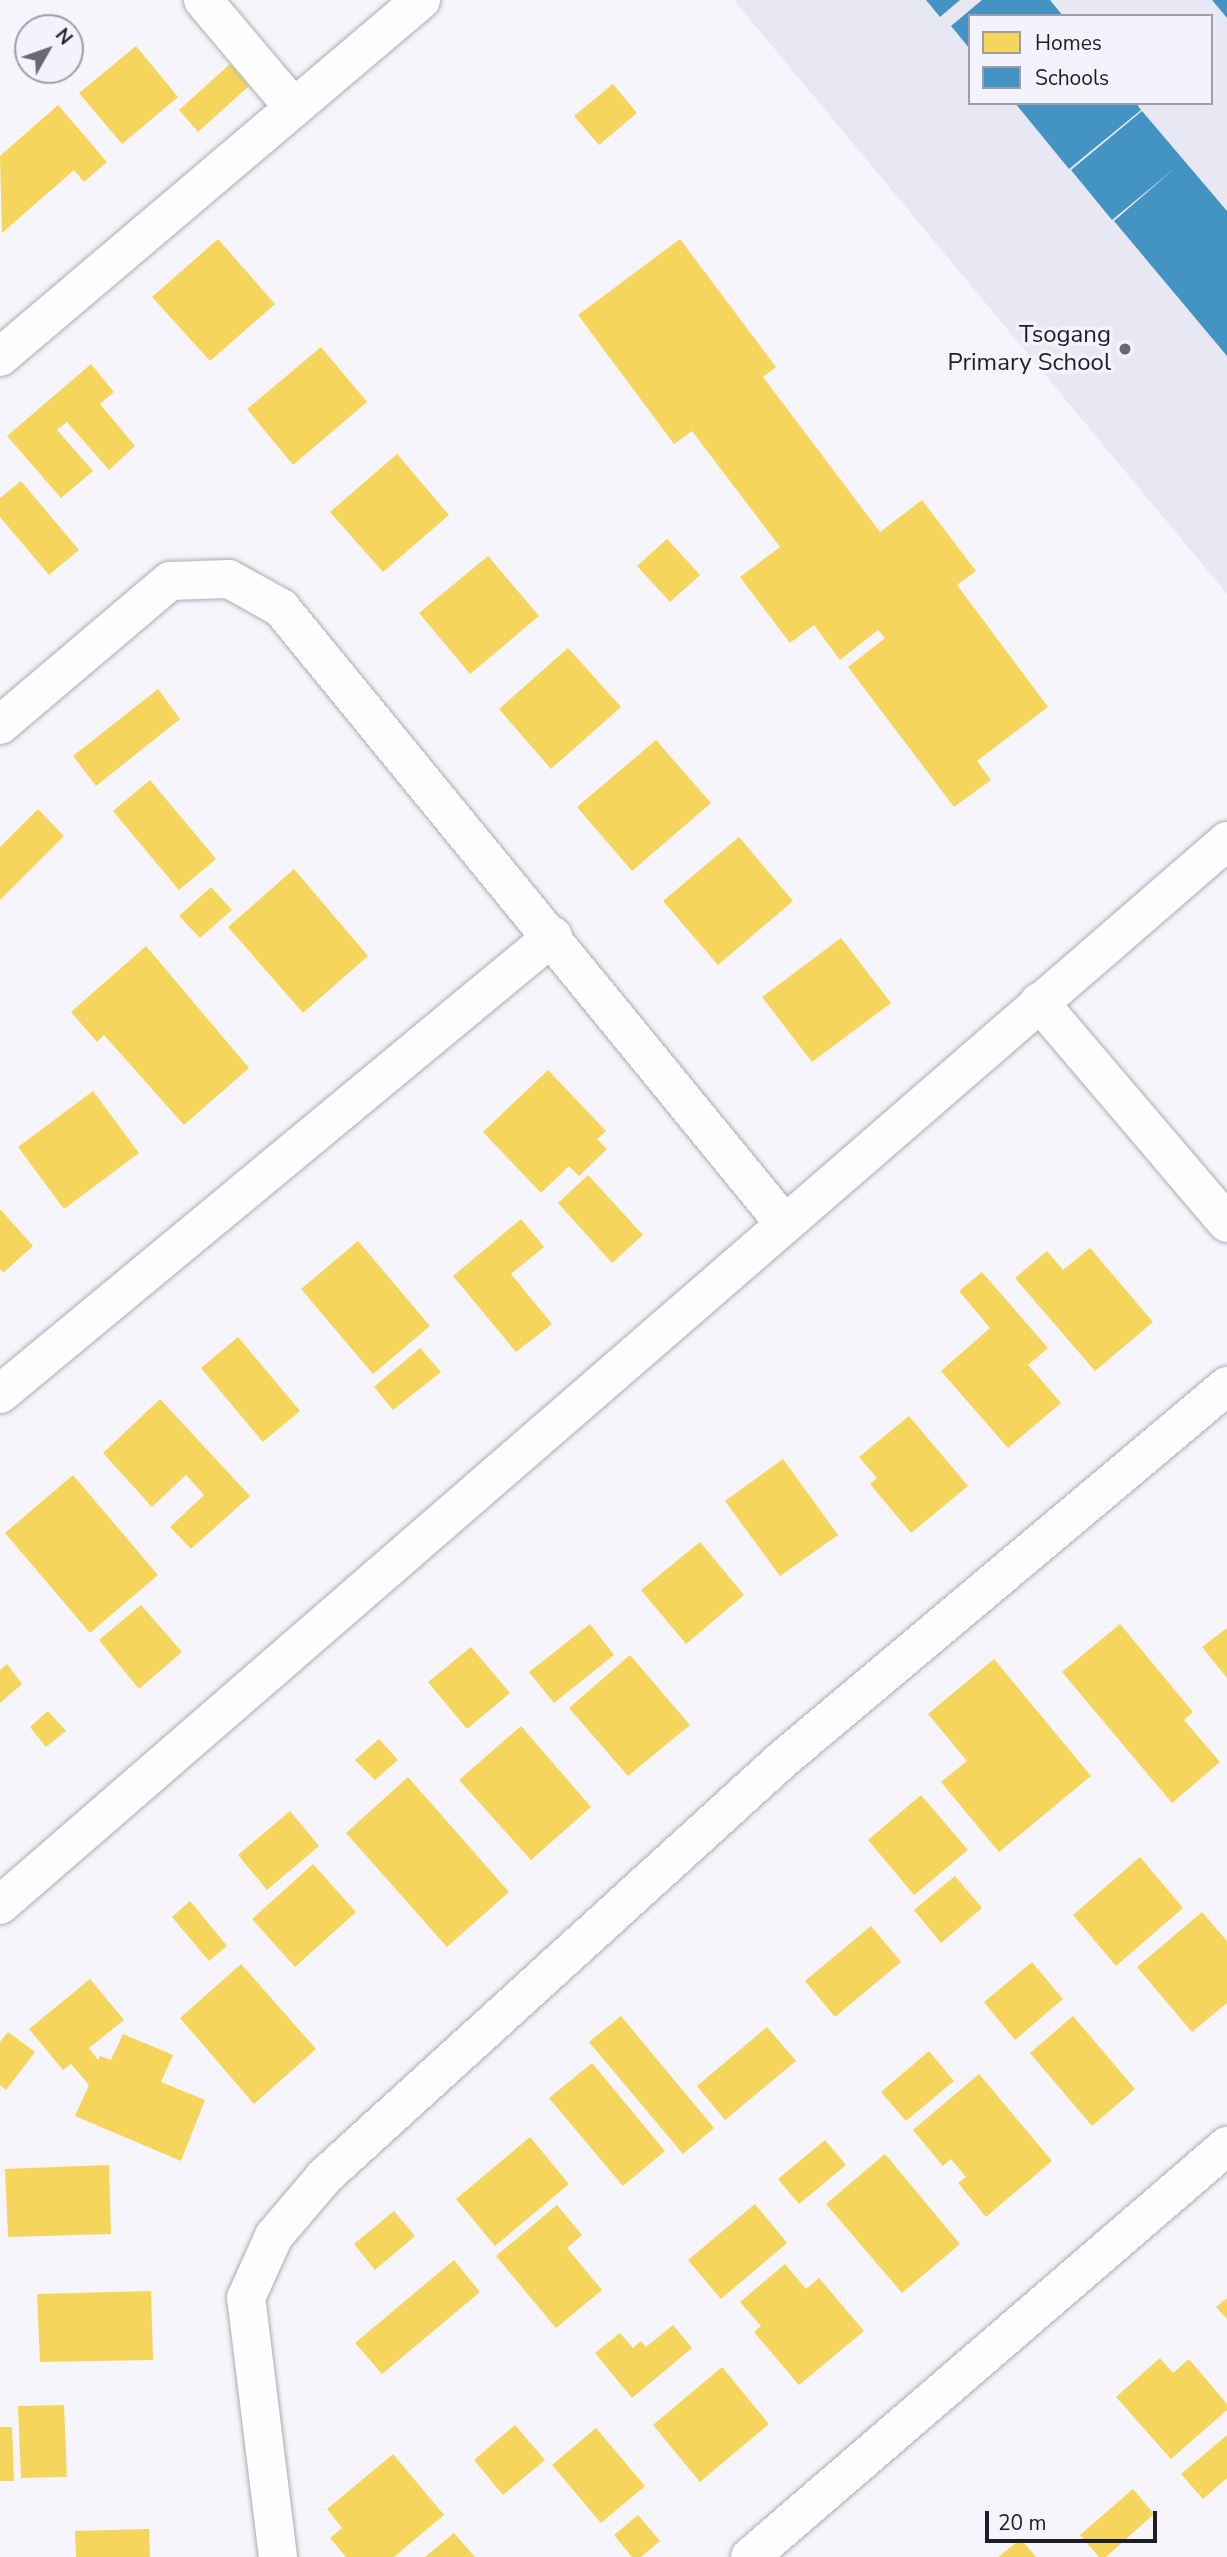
<!DOCTYPE html>
<style>
body{margin:0}
#map{position:relative;width:1227px;height:2557px;overflow:hidden;background:#f5f5fb;font-family:"Nunito Sans",sans-serif}
div>[style]{position:absolute}
.built>*{inset:0;background:#e8e8f4}
.homes>*{inset:0;background:#f6d55c}
.schools>*{inset:0;background:#4393c3}
.roads{filter:drop-shadow(0 0 2px #adacb4) drop-shadow(0 0 2px #adacb4)}
.minor>*{height:38px;margin:-19px;padding:0 19px;transform-origin:19px;border-radius:19px;background:#fefefe}
.dots>*{width:19px;height:19px;translate:-50% -50%;box-sizing:border-box;border:4px solid #f3f3fd;border-radius:50%}
span{translate:-50% -50%;white-space:nowrap;text-align:center;line-height:1.15;-webkit-text-stroke:7px #f3f3fd;paint-order:stroke}
.poi-label{font-size:24px;color:#1e1e26}
.right{translate:-100% -50%;text-align:right}
.legend{position:absolute;left:968px;top:14px;width:245px;height:91px;box-sizing:border-box;background:#f3f3fd;border:2px solid #9e9ea7;margin:0;padding:9px 12px;list-style:none;font-size:21px;color:#1e1e26}
.legend li{display:flex;align-items:center;gap:14px;height:35px}
.legend b{width:35px;border:2px solid #9e9ea7}
.north{position:absolute;left:14px;top:14px;width:70px;height:70px;box-sizing:border-box;background:#f3f3fd;border:2px solid #9e9ea7;border-radius:50%;rotate:50deg;font-size:19px;font-weight:700;line-height:28px;text-align:center;color:#1e1e26}
.north::after{content:'';display:block;margin:auto;width:24px;height:32px;background:#696971;clip-path:polygon(50% 0,100% 100%,50% 72%,0 100%)}
.scale{position:absolute;left:985px;top:2511px;width:172px;height:32px;box-sizing:border-box;border:4px solid #1e1e26;border-top:0;padding-left:9px;font-size:21px;line-height:24px;white-space:nowrap;color:#1e1e26;-webkit-text-stroke:5px #f3f3fd;paint-order:stroke}
</style>
<div id="map">
<div class="built">
<i style="clip-path:polygon(evenodd,734px 0,1227px 0,1227px 594px,734px 0,970px 16px,1211px 16px,1211px 103px,970px 103px,970px 16px)"></i>
</div>
<div class="homes">
<i style="clip-path:polygon(136px 46px,178px 97px,122px 144px,79px 93px)"></i>
<i style="clip-path:polygon(230px 64px,249px 86px,198px 132px,179px 110px)"></i>
<i style="clip-path:polygon(613px 84px,637px 113px,599px 145px,574px 116px)"></i>
<i style="clip-path:polygon(58px 105px,107px 162px,84px 182px,74px 170px,2px 233px,0 156px)"></i>
<i style="clip-path:polygon(218px 239px,275px 304px,210px 361px,152px 297px)"></i>
<i style="clip-path:polygon(680px 239px,776px 367px,763px 377px,880px 532px,922px 500px,976px 571px,957px 585px,1048px 707px,977px 761px,991px 780px,954px 807px,848px 667px,885px 638px,878px 630px,840px 660px,814px 625px,790px 643px,740px 577px,780px 547px,692px 431px,674px 444px,578px 315px)"></i>
<i style="clip-path:polygon(321px 347px,367px 402px,293px 465px,247px 409px)"></i>
<i style="clip-path:polygon(91px 364px,114px 392px,100px 404px,135px 446px,109px 470px,67px 422px,57px 430px,93px 471px,61px 498px,7px 436px)"></i>
<i style="clip-path:polygon(397px 454px,449px 515px,383px 572px,330px 512px)"></i>
<i style="clip-path:polygon(21px 481px,79px 550px,49px 575px,0 517px,0 498px)"></i>
<i style="clip-path:polygon(667px 539px,700px 575px,670px 602px,637px 566px)"></i>
<i style="clip-path:polygon(488px 556px,539px 616px,470px 674px,419px 613px)"></i>
<i style="clip-path:polygon(568px 648px,621px 707px,551px 769px,499px 709px)"></i>
<i style="clip-path:polygon(158px 689px,180px 719px,96px 786px,73px 756px)"></i>
<i style="clip-path:polygon(656px 740px,711px 803px,632px 871px,577px 807px)"></i>
<i style="clip-path:polygon(150px 780px,216px 859px,179px 890px,113px 811px)"></i>
<i style="clip-path:polygon(38px 809px,64px 836px,0 900px,0 847px)"></i>
<i style="clip-path:polygon(739px 837px,793px 901px,718px 965px,663px 901px)"></i>
<i style="clip-path:polygon(294px 869px,368px 956px,303px 1013px,228px 927px)"></i>
<i style="clip-path:polygon(211px 887px,232px 910px,200px 938px,179px 916px)"></i>
<i style="clip-path:polygon(841px 938px,891px 1003px,812px 1062px,762px 997px)"></i>
<i style="clip-path:polygon(146px 946px,249px 1068px,184px 1125px,104px 1035px,97px 1042px,71px 1012px)"></i>
<i style="clip-path:polygon(548px 1070px,606px 1131px,597px 1139px,607px 1149px,579px 1176px,569px 1166px,541px 1193px,483px 1132px)"></i>
<i style="clip-path:polygon(93px 1091px,139px 1153px,64px 1209px,18px 1147px)"></i>
<i style="clip-path:polygon(588px 1175px,643px 1235px,612px 1263px,558px 1203px)"></i>
<i style="clip-path:polygon(0 1209px,33px 1246px,3px 1273px,0 1269px)"></i>
<i style="clip-path:polygon(521px 1219px,544px 1247px,511px 1274px,552px 1324px,516px 1352px,453px 1276px)"></i>
<i style="clip-path:polygon(358px 1241px,430px 1326px,373px 1374px,301px 1289px)"></i>
<i style="clip-path:polygon(1090px 1248px,1153px 1322px,1095px 1371px,1015px 1278px,1047px 1251px,1063px 1270px)"></i>
<i style="clip-path:polygon(982px 1272px,1048px 1348px,1028px 1365px,1061px 1403px,1008px 1448px,941px 1371px,990px 1328px,959px 1291px)"></i>
<i style="clip-path:polygon(238px 1337px,300px 1411px,263px 1442px,201px 1368px)"></i>
<i style="clip-path:polygon(420px 1348px,441px 1372px,393px 1410px,374px 1387px)"></i>
<i style="clip-path:polygon(160px 1399px,250px 1496px,191px 1549px,170px 1527px,204px 1495px,186px 1475px,152px 1507px,103px 1453px)"></i>
<i style="clip-path:polygon(909px 1416px,968px 1486px,911px 1533px,870px 1484px,877px 1478px,859px 1457px)"></i>
<i style="clip-path:polygon(783px 1459px,838px 1535px,780px 1576px,725px 1501px)"></i>
<i style="clip-path:polygon(73px 1475px,158px 1575px,90px 1633px,5px 1533px)"></i>
<i style="clip-path:polygon(700px 1542px,744px 1595px,686px 1644px,641px 1590px)"></i>
<i style="clip-path:polygon(141px 1605px,182px 1652px,139px 1689px,99px 1640px)"></i>
<i style="clip-path:polygon(590px 1624px,614px 1655px,554px 1703px,529px 1672px)"></i>
<i style="clip-path:polygon(1120px 1624px,1193px 1712px,1184px 1720px,1220px 1762px,1172px 1803px,1062px 1672px)"></i>
<i style="clip-path:polygon(1227px 1628px,1227px 1678px,1202px 1647px)"></i>
<i style="clip-path:polygon(471px 1647px,510px 1693px,467px 1729px,428px 1682px)"></i>
<i style="clip-path:polygon(630px 1655px,690px 1725px,628px 1776px,569px 1708px)"></i>
<i style="clip-path:polygon(994px 1659px,1091px 1776px,999px 1852px,941px 1782px,967px 1761px,928px 1714px)"></i>
<i style="clip-path:polygon(7px 1664px,22px 1684px,0 1703px,0 1670px)"></i>
<i style="clip-path:polygon(48px 1711px,66px 1731px,46px 1747px,30px 1727px)"></i>
<i style="clip-path:polygon(521px 1726px,591px 1807px,531px 1860px,459px 1780px)"></i>
<i style="clip-path:polygon(379px 1739px,398px 1760px,375px 1780px,355px 1760px)"></i>
<i style="clip-path:polygon(408px 1777px,509px 1892px,447px 1947px,346px 1833px)"></i>
<i style="clip-path:polygon(921px 1795px,968px 1850px,914px 1895px,868px 1840px)"></i>
<i style="clip-path:polygon(290px 1811px,319px 1846px,267px 1890px,238px 1855px)"></i>
<i style="clip-path:polygon(1140px 1857px,1183px 1908px,1116px 1966px,1073px 1915px)"></i>
<i style="clip-path:polygon(313px 1864px,356px 1912px,295px 1967px,252px 1919px)"></i>
<i style="clip-path:polygon(955px 1876px,982px 1908px,941px 1943px,914px 1910px)"></i>
<i style="clip-path:polygon(190px 1901px,227px 1946px,209px 1961px,172px 1917px)"></i>
<i style="clip-path:polygon(1202px 1912px,1227px 1941px,1227px 2003px,1192px 2032px,1137px 1967px)"></i>
<i style="clip-path:polygon(871px 1926px,901px 1962px,835px 2017px,805px 1981px)"></i>
<i style="clip-path:polygon(1032px 1962px,1063px 1999px,1015px 2040px,984px 2002px)"></i>
<i style="clip-path:polygon(241px 1964px,316px 2049px,254px 2104px,180px 2018px)"></i>
<i style="clip-path:polygon(90px 1979px,124px 2020px,89px 2048px,98px 2060px,100px 2056px,111px 2060px,123px 2034px,173px 2055px,161px 2082px,205px 2100px,181px 2161px,75px 2116px,89px 2085px,71px 2064px,63px 2070px,29px 2029px)"></i>
<i style="clip-path:polygon(621px 2016px,714px 2128px,683px 2154px,589px 2042px)"></i>
<i style="clip-path:polygon(1073px 2016px,1135px 2089px,1092px 2126px,1030px 2053px)"></i>
<i style="clip-path:polygon(767px 2027px,796px 2061px,725px 2120px,697px 2086px)"></i>
<i style="clip-path:polygon(8px 2032px,35px 2052px,6px 2090px,0 2085px,0 2042px)"></i>
<i style="clip-path:polygon(929px 2051px,954px 2081px,906px 2121px,881px 2092px)"></i>
<i style="clip-path:polygon(592px 2063px,665px 2151px,623px 2186px,549px 2098px)"></i>
<i style="clip-path:polygon(979px 2074px,1052px 2161px,986px 2217px,958px 2183px,966px 2177px,951px 2159px,943px 2166px,913px 2130px)"></i>
<i style="clip-path:polygon(530px 2137px,569px 2184px,495px 2246px,456px 2199px)"></i>
<i style="clip-path:polygon(825px 2140px,846px 2165px,799px 2204px,778px 2179px)"></i>
<i style="clip-path:polygon(885px 2154px,960px 2244px,902px 2293px,826px 2204px)"></i>
<i style="clip-path:polygon(109px 2165px,111px 2234px,8px 2237px,5px 2169px)"></i>
<i style="clip-path:polygon(755px 2204px,787px 2243px,721px 2299px,688px 2260px)"></i>
<i style="clip-path:polygon(557px 2205px,582px 2235px,567px 2248px,602px 2290px,556px 2328px,496px 2256px)"></i>
<i style="clip-path:polygon(394px 2211px,415px 2236px,375px 2270px,354px 2244px)"></i>
<i style="clip-path:polygon(454px 2260px,480px 2292px,382px 2374px,355px 2343px)"></i>
<i style="clip-path:polygon(785px 2264px,806px 2289px,819px 2278px,864px 2331px,799px 2385px,754px 2332px,761px 2326px,740px 2302px)"></i>
<i style="clip-path:polygon(151px 2291px,153px 2360px,40px 2362px,37px 2294px)"></i>
<i style="clip-path:polygon(1227px 2298px,1227px 2319px,1216px 2307px)"></i>
<i style="clip-path:polygon(673px 2325px,692px 2348px,632px 2398px,595px 2353px,620px 2333px,633px 2348px,641px 2341px,646px 2347px)"></i>
<i style="clip-path:polygon(1160px 2358px,1173px 2373px,1189px 2359px,1227px 2404px,1227px 2410px,1171px 2459px,1116px 2397px)"></i>
<i style="clip-path:polygon(722px 2367px,769px 2424px,700px 2482px,653px 2425px)"></i>
<i style="clip-path:polygon(64px 2405px,67px 2477px,21px 2478px,18px 2406px)"></i>
<i style="clip-path:polygon(515px 2425px,545px 2460px,503px 2495px,474px 2460px)"></i>
<i style="clip-path:polygon(0 2427px,12px 2427px,14px 2481px,0 2481px)"></i>
<i style="clip-path:polygon(596px 2428px,645px 2486px,601px 2523px,552px 2465px)"></i>
<i style="clip-path:polygon(1227px 2435px,1227px 2478px,1203px 2499px,1181px 2474px)"></i>
<i style="clip-path:polygon(393px 2454px,444px 2515px,394px 2557px,346px 2557px,330px 2538px,342px 2528px,327px 2509px)"></i>
<i style="clip-path:polygon(1133px 2489px,1154px 2514px,1106px 2557px,1099px 2557px,1080px 2535px)"></i>
<i style="clip-path:polygon(638px 2515px,660px 2541px,641px 2557px,632px 2557px,614px 2535px)"></i>
<i style="clip-path:polygon(149px 2529px,150px 2557px,76px 2557px,75px 2531px)"></i>
<i style="clip-path:polygon(454px 2533px,475px 2557px,425px 2557px)"></i>
<i style="clip-path:polygon(1021px 2539px,1036px 2557px,998px 2557px)"></i>
</div>
<div class="schools">
<i style="clip-path:polygon(926px 0,960px 0,940px 17px)"></i>
<i style="clip-path:polygon(982px 0,1050px 0,1063px 16px,970px 16px,970px 49px,951px 26px)"></i>
<i style="clip-path:polygon(1212px 0,1227px 0,1227px 18px)"></i>
<i style="clip-path:polygon(1015px 103px,1136px 103px,1141px 110px,1069px 169px)"></i>
<i style="clip-path:polygon(1142px 111px,1227px 211px,1227px 356px,1114px 221px,1175px 168px,1112px 220px,1071px 170px)"></i>
</div>
<div class="roads">
<div class="minor">
<i style="left:203px;top:0;width:141px;rotate:49.9deg"></i>
<i style="left:0;top:357px;width:552px;rotate:-40.3deg"></i>
<i style="left:0;top:725px;width:223px;rotate:-40.3deg"></i>
<i style="left:170px;top:581px;width:59px;rotate:-1.9deg"></i>
<i style="left:229px;top:579px;width:60px;rotate:29.1deg"></i>
<i style="left:281px;top:608px;width:793px;rotate:50.73deg"></i>
<i style="left:1039px;top:1002px;width:290px;rotate:49.6deg"></i>
<i style="left:0;top:1394px;width:718px;rotate:-39.63deg"></i>
<i style="left:0;top:1905px;width:1624px;rotate:-40.93deg"></i>
<i style="left:278px;top:2557px;width:261px;rotate:-97deg"></i>
<i style="left:246px;top:2298px;width:68px;rotate:-65.7deg"></i>
<i style="left:274px;top:2236px;width:79px;rotate:-49.6deg"></i>
<i style="left:325px;top:2176px;width:619px;rotate:-42.32deg"></i>
<i style="left:783px;top:1759px;width:580px;rotate:-40.03deg"></i>
<i style="left:750px;top:2557px;width:630px;rotate:-40.75deg"></i>
</div>
</div>
<div class="dots">
<i style="left:1125px;top:349px;background:#696971"></i>
</div>
<div class="poi-label">
<span class="right" style="left:1111px;top:349px">Tsogang<br>Primary School</span>
</div>
<ul class="legend">
<li><b style="height:19px;background:#f6d55c"></b>Homes</li>
<li><b style="height:19px;background:#4393c3"></b>Schools</li>
</ul>
<div class="north">N</div>
<div class="scale">20 m</div>
</div>
